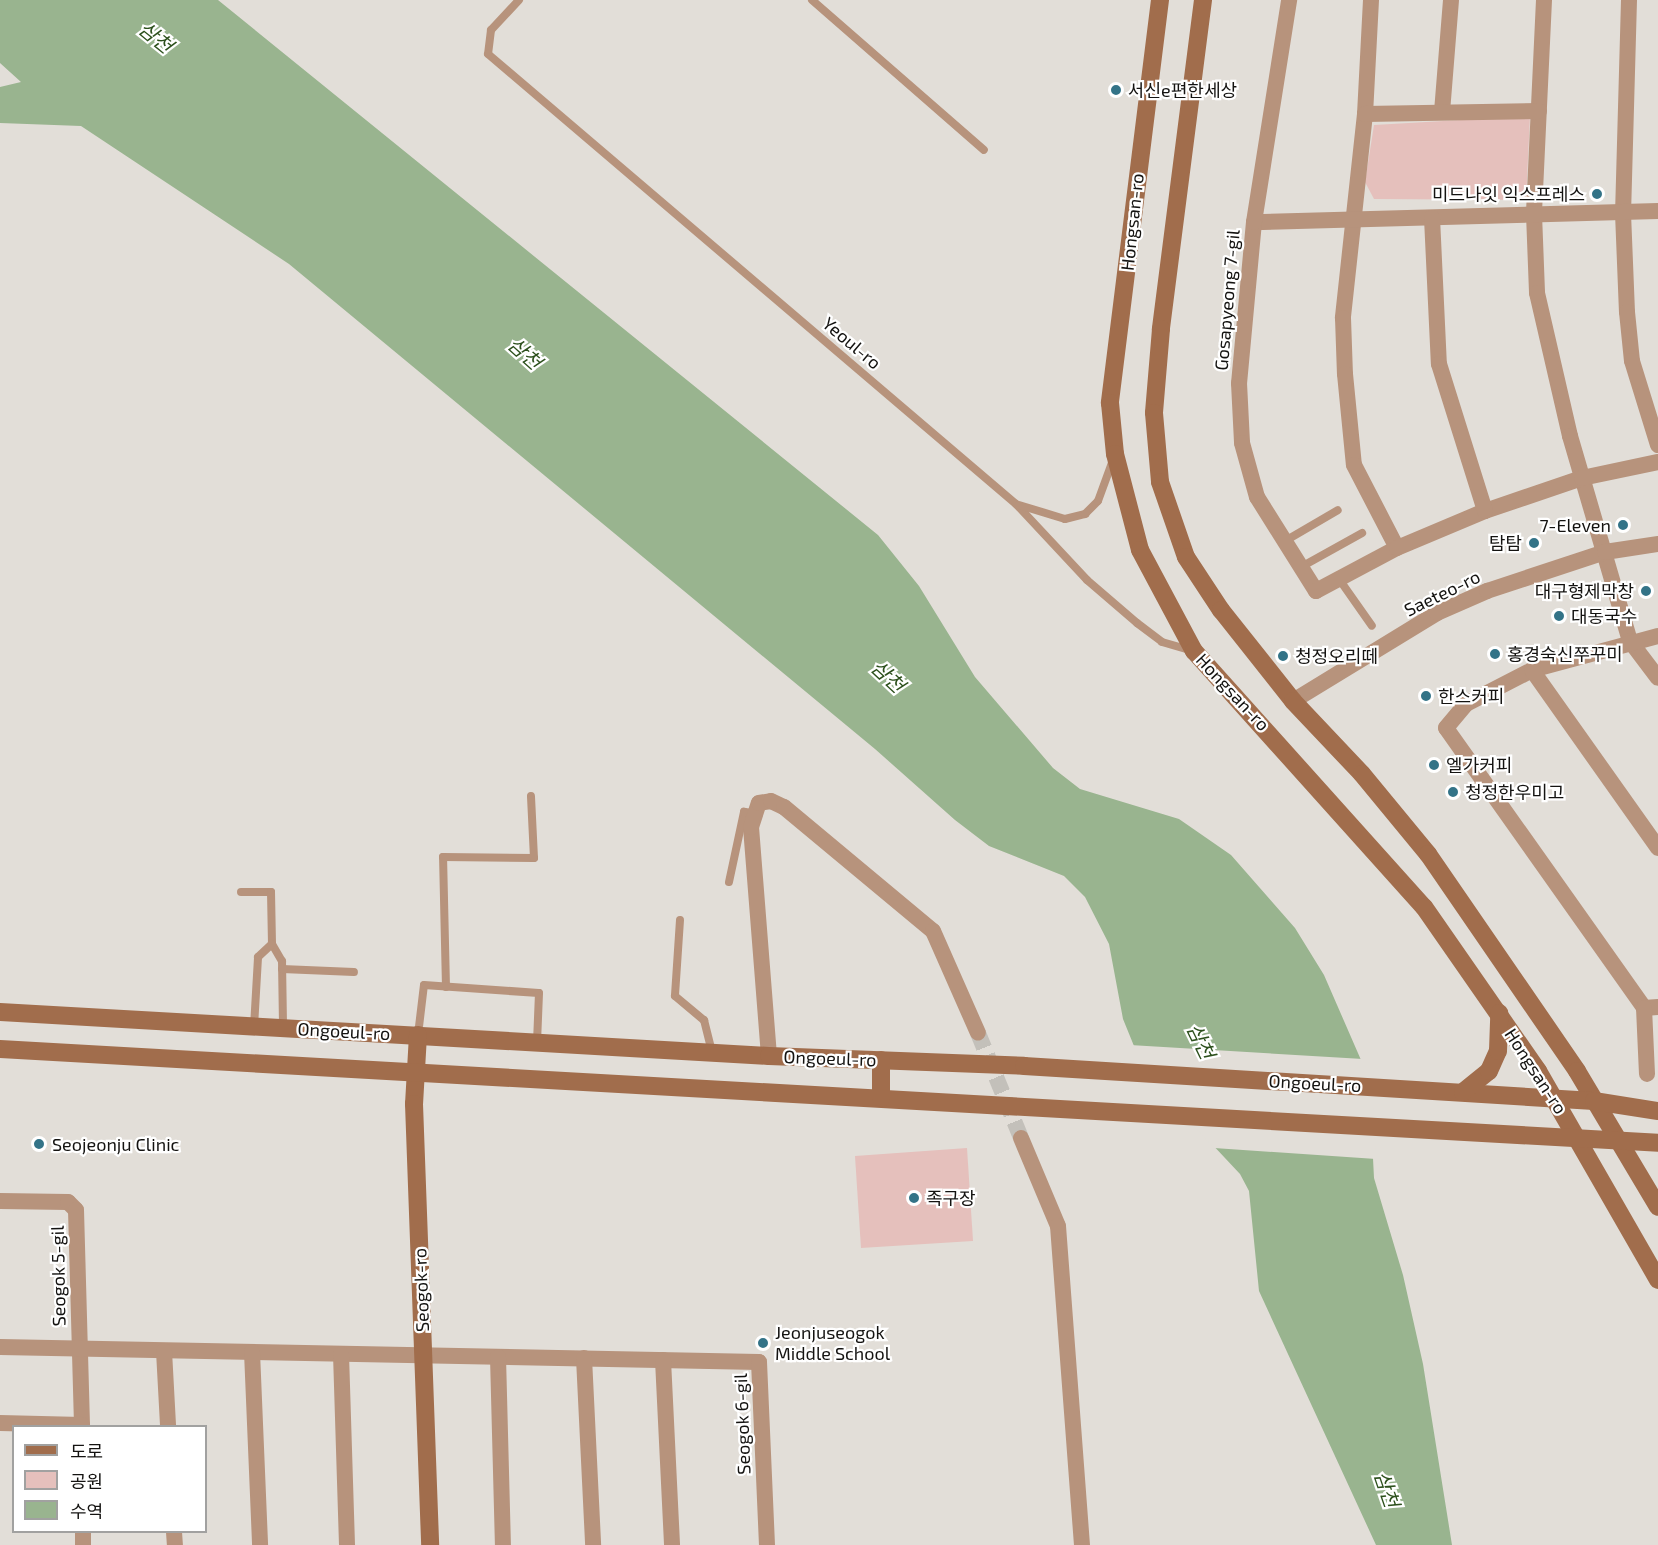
<!DOCTYPE html>
<meta charset="utf-8">
<style>
body{margin:0}
#map{position:relative;width:1658px;height:1545px;overflow:hidden;background:#e2ded8;font-family:"Exo 2","Noto Sans KR",sans-serif}
div>[style]{position:absolute}
.green>*{inset:0;background:#e5c0bc}
.water>*{inset:0;background:#99b48f}
.pier>*{inset:0;background:#e2ded8}
.street-tunnel>*{height:16px;margin-top:-8px;transform-origin:0;background:repeating-linear-gradient(90deg,#c3c0ba 0 16px,transparent 0 24px)}
.lane>*{height:8px;margin:-4px;padding:0 4px;transform-origin:4px;border-radius:4px;background:#b7937c}
.street>*{height:16px;margin:-8px;padding:0 8px;transform-origin:8px;border-radius:8px;background:#b7937c}
.secondary>*{height:18px;margin:-9px;padding:0 9px;transform-origin:9px;border-radius:9px;background:#a16d4c}
.dots>*{width:16px;height:16px;translate:-50% -50%;box-sizing:border-box;border:3px solid #fff;border-radius:50%}
span{translate:-50% -50%;white-space:nowrap;text-align:center;line-height:1.15;-webkit-text-stroke:4.5px #fff;paint-order:stroke}
.poi-label{font-size:18px;color:#141311}
.left{translate:0 -50%;text-align:left}
.right{translate:-100% -50%;text-align:right}
.street-label{font-size:18px;color:#141311}
.water-label{font-size:20px;color:#2c501c;font-style:italic}
.legend{position:absolute;left:12px;top:1425px;width:195px;height:108px;box-sizing:border-box;background:#fff;border:2px solid #a1a1a0;margin:0;padding:8px 10px;list-style:none;font-size:18px;color:#141311}
.legend li{display:flex;align-items:center;gap:12px;height:30px}
.legend b{width:30px;border:2px solid #a1a1a0}
</style>
<div id="map">
<div class="green">
<i style="clip-path:polygon(1530px 116px,1526px 200px,1374px 199px,1365px 182px,1374px 125px)"></i>
<i style="clip-path:polygon(967px 1148px,973px 1241px,861px 1248px,855px 1156px)"></i>
</div>
<div class="water">
<i style="clip-path:polygon(0 0,218px 0,878px 535px,919px 586px,975px 677px,1053px 768px,1080px 789px,1179px 819px,1231px 855px,1295px 928px,1324px 975px,1361px 1060px,1370px 1099px,1374px 1178px,1403px 1275px,1423px 1364px,1452px 1545px,1376px 1545px,1259px 1291px,1249px 1191px,1240px 1174px,1194px 1125px,1134px 1046px,1123px 1019px,1109px 944px,1085px 897px,1064px 876px,989px 846px,955px 820px,875px 749px,289px 264px,81px 126px,0 123px,0 87px,21px 82px,0 63px)"></i>
</div>
<div class="pier">
<i style="clip-path:polygon(1130px 1045px,1363px 1059px,1373px 1099px,1376px 1159px,1214px 1148px,1158px 1087px)"></i>
</div>
<div class="street-tunnel">
<i style="left:978px;top:1033px;width:113px;rotate:67.7deg"></i>
</div>
<div class="lane">
<i style="left:519px;top:0;width:41px;rotate:133deg"></i>
<i style="left:491px;top:30px;width:24px;rotate:97deg"></i>
<i style="left:488px;top:54px;width:694px;rotate:40.44deg"></i>
<i style="left:1016px;top:504px;width:104px;rotate:46.9deg"></i>
<i style="left:1087px;top:580px;width:66px;rotate:40.7deg"></i>
<i style="left:1137px;top:623px;width:31px;rotate:37deg"></i>
<i style="left:1162px;top:642px;width:32px;rotate:16deg"></i>
<i style="left:812px;top:0;width:228px;rotate:41.1deg"></i>
<i style="left:1019px;top:505px;width:48px;rotate:16.9deg"></i>
<i style="left:1065px;top:519px;width:21px;rotate:-14deg"></i>
<i style="left:1085px;top:514px;width:18px;rotate:-45deg"></i>
<i style="left:1098px;top:501px;width:44px;rotate:-69.9deg"></i>
<i style="left:1285px;top:541px;width:61px;rotate:-30.3deg"></i>
<i style="left:1301px;top:567px;width:70px;rotate:-29.1deg"></i>
<i style="left:1339px;top:579px;width:57px;rotate:54.9deg"></i>
<i style="left:729px;top:882px;width:72px;rotate:-77.9deg"></i>
<i style="left:744px;top:812px;width:11px;rotate:5deg"></i>
<i style="left:241px;top:892px;width:30px"></i>
<i style="left:271px;top:892px;width:52px;rotate:88.9deg"></i>
<i style="left:272px;top:944px;width:20px;rotate:60deg"></i>
<i style="left:282px;top:961px;width:67px;rotate:89.1deg"></i>
<i style="left:680px;top:920px;width:76px;rotate:93.8deg"></i>
<i style="left:675px;top:996px;width:38px;rotate:40deg"></i>
<i style="left:704px;top:1020px;width:33px;rotate:76deg"></i>
<i style="left:282px;top:969px;width:72px;rotate:2.4deg"></i>
<i style="left:446px;top:987px;width:130px;rotate:-91.3deg"></i>
<i style="left:443px;top:857px;width:91px;rotate:0.6deg"></i>
<i style="left:534px;top:858px;width:62px;rotate:-92.8deg"></i>
<i style="left:254px;top:1027px;width:70px;rotate:-86.7deg"></i>
<i style="left:258px;top:957px;width:19px;rotate:-43deg"></i>
<i style="left:418px;top:1035px;width:50px;rotate:-83.2deg"></i>
<i style="left:424px;top:985px;width:115px;rotate:4deg"></i>
<i style="left:539px;top:993px;width:49px;rotate:92.3deg"></i>
</div>
<div class="street">
<i style="left:1371px;top:0;width:114px;rotate:93deg"></i>
<i style="left:1365px;top:114px;width:205px;rotate:96.2deg"></i>
<i style="left:1343px;top:318px;width:56px;rotate:88deg"></i>
<i style="left:1345px;top:374px;width:91px;rotate:84.4deg"></i>
<i style="left:1354px;top:465px;width:93px;rotate:62.6deg"></i>
<i style="left:1544px;top:0;width:214px;rotate:92.7deg"></i>
<i style="left:1534px;top:214px;width:79px;rotate:87.8deg"></i>
<i style="left:1537px;top:293px;width:147px;rotate:77deg"></i>
<i style="left:1570px;top:436px;width:214px;rotate:73.7deg"></i>
<i style="left:1630px;top:641px;width:46px;rotate:52.9deg"></i>
<i style="left:1629px;top:0;width:213px;rotate:91.6deg"></i>
<i style="left:1623px;top:213px;width:99px;rotate:87.7deg"></i>
<i style="left:1627px;top:312px;width:49px;rotate:84.2deg"></i>
<i style="left:1632px;top:361px;width:88px;rotate:72.8deg"></i>
<i style="left:1442px;top:112px;width:112px;rotate:-85.4deg"></i>
<i style="left:1365px;top:114px;width:174px;rotate:-1deg"></i>
<i style="left:1658px;top:211px;width:404px;rotate:178.4deg"></i>
<i style="left:1254px;top:222px;width:162px;rotate:95.3deg"></i>
<i style="left:1239px;top:383px;width:60px;rotate:87.1deg"></i>
<i style="left:1242px;top:443px;width:56px;rotate:74.5deg"></i>
<i style="left:1257px;top:497px;width:111px;rotate:57.9deg"></i>
<i style="left:1316px;top:591px;width:92px;rotate:-28deg"></i>
<i style="left:1397px;top:548px;width:95px;rotate:-22.8deg"></i>
<i style="left:1485px;top:511px;width:102px;rotate:-18.8deg"></i>
<i style="left:1582px;top:478px;width:78px;rotate:-11.9deg"></i>
<i style="left:1432px;top:218px;width:146px;rotate:87.3deg"></i>
<i style="left:1439px;top:364px;width:154px;rotate:72.6deg"></i>
<i style="left:1254px;top:222px;width:225px;rotate:-81deg"></i>
<i style="left:1658px;top:636px;width:131px;rotate:164.9deg"></i>
<i style="left:1532px;top:670px;width:74px;rotate:152.7deg"></i>
<i style="left:1466px;top:704px;width:31px;rotate:130deg"></i>
<i style="left:1446px;top:728px;width:343px;rotate:54.7deg"></i>
<i style="left:1644px;top:1008px;width:14px;rotate:-4deg"></i>
<i style="left:1532px;top:670px;width:218px;rotate:54.7deg"></i>
<i style="left:1293px;top:701px;width:169px;rotate:-31.4deg"></i>
<i style="left:1437px;top:613px;width:55px;rotate:-23.7deg"></i>
<i style="left:1487px;top:591px;width:124px;rotate:-18.3deg"></i>
<i style="left:1605px;top:552px;width:54px;rotate:-8.6deg"></i>
<i style="left:1644px;top:1008px;width:66px;rotate:87.4deg"></i>
<i style="left:769px;top:1056px;width:230px;rotate:-94.5deg"></i>
<i style="left:751px;top:827px;width:25px;rotate:-72deg"></i>
<i style="left:759px;top:803px;width:12px;rotate:-9deg"></i>
<i style="left:771px;top:801px;width:14px;rotate:25deg"></i>
<i style="left:784px;top:807px;width:194px;rotate:39.8deg"></i>
<i style="left:933px;top:931px;width:111px;rotate:66.2deg"></i>
<i style="left:1021px;top:1138px;width:95px;rotate:67.2deg"></i>
<i style="left:1058px;top:1226px;width:320px;rotate:85.7deg"></i>
<i style="left:0;top:1201px;width:68px;rotate:0.8deg"></i>
<i style="left:68px;top:1202px;width:11px;rotate:45deg"></i>
<i style="left:76px;top:1210px;width:216px;rotate:88.4deg"></i>
<i style="left:0;top:1347px;width:759px;rotate:1.13deg"></i>
<i style="left:759px;top:1362px;width:183px;rotate:87.5deg"></i>
<i style="left:164px;top:1351px;width:75px;rotate:86.9deg"></i>
<i style="left:252px;top:1352px;width:193px;rotate:87.6deg"></i>
<i style="left:341px;top:1354px;width:191px;rotate:88.2deg"></i>
<i style="left:498px;top:1357px;width:188px;rotate:88.5deg"></i>
<i style="left:584px;top:1358px;width:187px;rotate:87.2deg"></i>
<i style="left:663px;top:1360px;width:185px;rotate:87.2deg"></i>
<i style="left:0;top:1423px;width:82px;rotate:1.4deg"></i>
<i style="left:83px;top:1532px;width:13px;rotate:90deg"></i>
<i style="left:174px;top:1532px;width:13px;rotate:86deg"></i>
</div>
<div class="secondary">
<i style="left:1160px;top:0;width:406px;rotate:97.1deg"></i>
<i style="left:1110px;top:403px;width:51px;rotate:84.4deg"></i>
<i style="left:1115px;top:454px;width:99px;rotate:75.4deg"></i>
<i style="left:1140px;top:550px;width:115px;rotate:61.9deg"></i>
<i style="left:1194px;top:651px;width:344px;rotate:48.1deg"></i>
<i style="left:1424px;top:907px;width:200px;rotate:55.2deg"></i>
<i style="left:1538px;top:1071px;width:241px;rotate:60.1deg"></i>
<i style="left:1203px;top:0;width:332px;rotate:97.3deg"></i>
<i style="left:1161px;top:329px;width:84px;rotate:94.8deg"></i>
<i style="left:1154px;top:413px;width:69px;rotate:85deg"></i>
<i style="left:1160px;top:482px;width:79px;rotate:70.9deg"></i>
<i style="left:1186px;top:557px;width:64px;rotate:56.6deg"></i>
<i style="left:1221px;top:610px;width:116px;rotate:51.6deg"></i>
<i style="left:1293px;top:701px;width:100px;rotate:46.6deg"></i>
<i style="left:1362px;top:774px;width:104px;rotate:50.5deg"></i>
<i style="left:1428px;top:854px;width:263px;rotate:55.5deg"></i>
<i style="left:1577px;top:1071px;width:158px;rotate:59.2deg"></i>
<i style="left:0;top:1012px;width:770px;rotate:3.27deg"></i>
<i style="left:769px;top:1056px;width:255px;rotate:2.2deg"></i>
<i style="left:1024px;top:1066px;width:571px;rotate:3.51deg"></i>
<i style="left:1594px;top:1101px;width:65px;rotate:8.9deg"></i>
<i style="left:418px;top:1035px;width:69px;rotate:93.3deg"></i>
<i style="left:414px;top:1104px;width:441px;rotate:87.9deg"></i>
<i style="left:0;top:1049px;width:1661px;rotate:3.24deg"></i>
<i style="left:881px;top:1060px;width:38px;rotate:90deg"></i>
<i style="left:1463px;top:1092px;width:33px;rotate:-39deg"></i>
<i style="left:1489px;top:1071px;width:22px;rotate:-66deg"></i>
<i style="left:1498px;top:1051px;width:38px;rotate:-88deg"></i>
</div>
<div class="dots">
<i style="left:1116px;top:90px;background:#337387"></i>
<i style="left:1597px;top:194px;background:#337387"></i>
<i style="left:1623px;top:525px;background:#337387"></i>
<i style="left:1534px;top:543px;background:#337387"></i>
<i style="left:1646px;top:591px;background:#337387"></i>
<i style="left:1559px;top:616px;background:#337387"></i>
<i style="left:1495px;top:654px;background:#337387"></i>
<i style="left:1283px;top:656px;background:#337387"></i>
<i style="left:1426px;top:696px;background:#337387"></i>
<i style="left:1434px;top:765px;background:#337387"></i>
<i style="left:1453px;top:792px;background:#337387"></i>
<i style="left:39px;top:1144px;background:#337387"></i>
<i style="left:914px;top:1198px;background:#337387"></i>
<i style="left:763px;top:1343px;background:#337387"></i>
</div>
<div class="poi-label">
<span class="left" style="left:1128px;top:90px">서신e편한세상</span>
<span class="right" style="left:1585px;top:194px">미드나잇 익스프레스</span>
<span class="right" style="left:1611px;top:525px">7-Eleven</span>
<span class="right" style="left:1522px;top:543px">탐탐</span>
<span class="right" style="left:1634px;top:591px">대구형제막창</span>
<span class="left" style="left:1571px;top:616px">대동국수</span>
<span class="left" style="left:1507px;top:654px">홍경숙신쭈꾸미</span>
<span class="left" style="left:1295px;top:656px">청정오리떼</span>
<span class="left" style="left:1438px;top:696px">한스커피</span>
<span class="left" style="left:1446px;top:765px">엘가커피</span>
<span class="left" style="left:1465px;top:792px">청정한우미고</span>
<span class="left" style="left:52px;top:1144px">Seojeonju Clinic</span>
<span class="left" style="left:926px;top:1198px">족구장</span>
<span class="left" style="left:775px;top:1343px">Jeonjuseogok<br>Middle School</span>
</div>
<div class="street-label">
<span style="left:1132px;top:222px;rotate:-84deg">Hongsan-ro</span>
<span style="left:1227px;top:300px;rotate:-85deg">Gosapyeong 7-gil</span>
<span style="left:852px;top:343px;rotate:40deg">Yeoul-ro</span>
<span style="left:1442px;top:593px;rotate:-26deg">Saeteo-ro</span>
<span style="left:1233px;top:692px;rotate:47deg">Hongsan-ro</span>
<span style="left:344px;top:1031px;rotate:3deg">Ongoeul-ro</span>
<span style="left:830px;top:1058px;rotate:2deg">Ongoeul-ro</span>
<span style="left:1536px;top:1071px;rotate:57deg">Hongsan-ro</span>
<span style="left:1315px;top:1083px;rotate:3deg">Ongoeul-ro</span>
<span style="left:58px;top:1276px;rotate:-91deg">Seogok 5-gil</span>
<span style="left:421px;top:1290px;rotate:-92deg">Seogok-ro</span>
<span style="left:742px;top:1424px;rotate:-92deg">Seogok 6-gil</span>
</div>
<div class="water-label">
<span style="left:156px;top:37px;rotate:39deg">삼천</span>
<span style="left:525px;top:353px;rotate:42deg">삼천</span>
<span style="left:888px;top:676px;rotate:43deg">삼천</span>
<span style="left:1201px;top:1041px;rotate:64deg">삼천</span>
<span style="left:1387px;top:1489px;rotate:71deg">삼천</span>
</div>
<ul class="legend">
<li><b style="height:8px;background:#a16d4c"></b>도로</li>
<li><b style="height:16px;background:#e5c0bc"></b>공원</li>
<li><b style="height:16px;background:#99b48f"></b>수역</li>
</ul>
</div>
